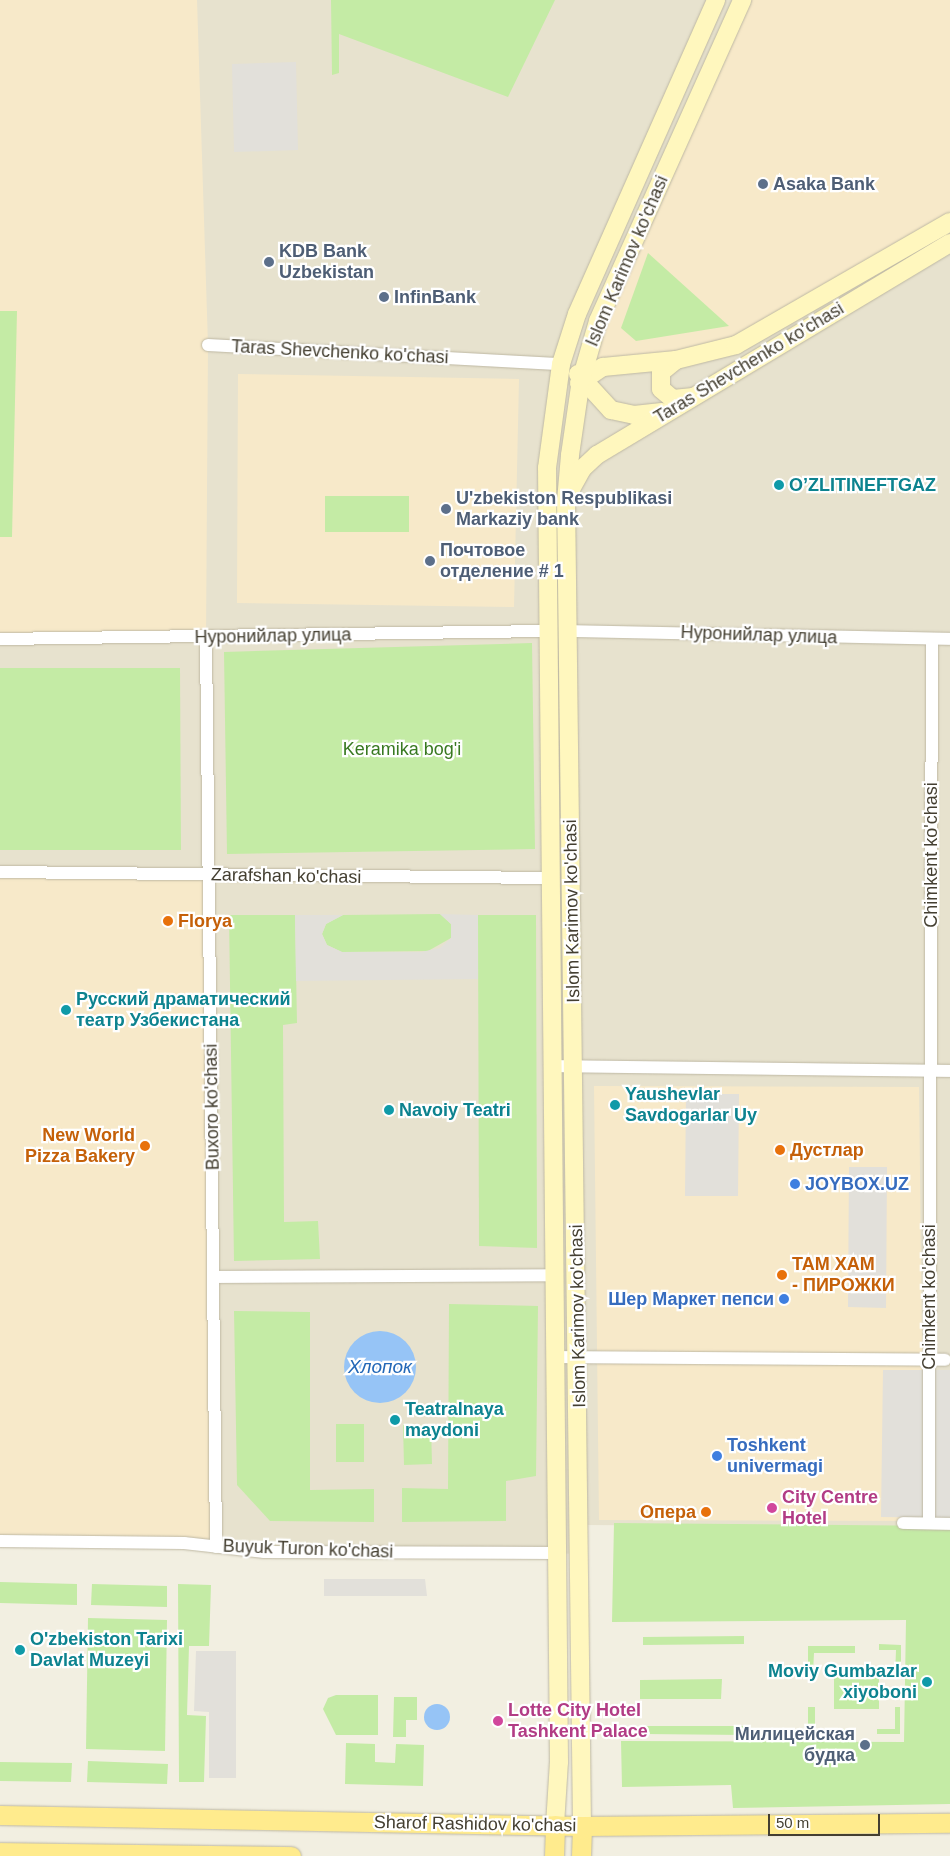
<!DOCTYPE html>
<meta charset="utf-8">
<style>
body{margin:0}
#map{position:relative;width:950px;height:1856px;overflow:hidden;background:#f2efe1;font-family:Arial,sans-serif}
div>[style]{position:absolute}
.residential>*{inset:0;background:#e7e2ce}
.commercial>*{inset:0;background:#f7e9c9}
.green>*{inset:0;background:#c4eba5}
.parking>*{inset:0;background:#e2e0da}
.water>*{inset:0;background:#96c4f6}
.round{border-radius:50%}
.roads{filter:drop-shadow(0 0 1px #beb8a3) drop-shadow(0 0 1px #beb8a3)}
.street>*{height:12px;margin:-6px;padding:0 6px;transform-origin:6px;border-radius:6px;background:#fff}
.secondary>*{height:18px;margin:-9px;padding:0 9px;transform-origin:9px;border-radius:9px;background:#fff7be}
.primary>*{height:19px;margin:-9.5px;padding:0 9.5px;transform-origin:9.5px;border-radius:9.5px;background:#ffeb8d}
.dots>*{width:14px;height:14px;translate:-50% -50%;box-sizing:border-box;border:2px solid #fff;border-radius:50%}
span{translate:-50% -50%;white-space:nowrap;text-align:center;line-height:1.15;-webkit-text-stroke:4.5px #fff;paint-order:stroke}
.service-label{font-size:18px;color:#4e5e75;font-weight:700}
.left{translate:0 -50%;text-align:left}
.right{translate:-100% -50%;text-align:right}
.street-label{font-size:18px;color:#443f31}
.culture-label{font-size:18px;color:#0d838f;font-weight:700}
.park-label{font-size:18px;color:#387921}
.food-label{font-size:18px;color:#c56008;font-weight:700}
.shop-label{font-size:18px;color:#366cbe;font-weight:700}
.hotel-label{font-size:18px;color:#b23c85;font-weight:700}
.water-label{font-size:19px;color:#2368b7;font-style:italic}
.scale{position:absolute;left:768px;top:1814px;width:112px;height:22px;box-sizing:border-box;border:2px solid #443f31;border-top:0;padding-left:6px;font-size:15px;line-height:18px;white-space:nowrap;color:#443f31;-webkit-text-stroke:4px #fff;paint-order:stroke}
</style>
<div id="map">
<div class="residential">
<i style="clip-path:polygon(0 0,950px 0,950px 1527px,582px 1525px,582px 1554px,0 1541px)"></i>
</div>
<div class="commercial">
<i style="clip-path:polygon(0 0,197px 0,208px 345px,206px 637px,0 639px)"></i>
<i style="clip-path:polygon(742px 0,950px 0,950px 222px,750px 338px,595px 369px,592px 338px)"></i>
<i style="clip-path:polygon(238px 374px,519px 379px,514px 607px,237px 603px)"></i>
<i style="clip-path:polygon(0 872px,208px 875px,216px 1547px,0 1541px)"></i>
<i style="clip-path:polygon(594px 1086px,919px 1087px,924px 1521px,599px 1520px)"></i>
</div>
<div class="green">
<i style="clip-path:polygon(331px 0,555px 0,508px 97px,339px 34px,339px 73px,332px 75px)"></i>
<i style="clip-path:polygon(648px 253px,729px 326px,636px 341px,621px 328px)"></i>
<i style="clip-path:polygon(0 311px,17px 311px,12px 537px,0 537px)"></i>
<i style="clip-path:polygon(325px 496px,409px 496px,409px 532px,325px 532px)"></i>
<i style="clip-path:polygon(532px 643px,535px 849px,227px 854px,224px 652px)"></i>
<i style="clip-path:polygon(0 668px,180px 668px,181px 850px,0 850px)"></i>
<i style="clip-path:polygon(440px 914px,451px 924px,451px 938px,428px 951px,342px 952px,327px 945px,322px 934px,326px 924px,343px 915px)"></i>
<i style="clip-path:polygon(229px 915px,295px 915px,297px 1023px,283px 1025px,284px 1222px,318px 1221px,320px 1259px,234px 1261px)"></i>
<i style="clip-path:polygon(478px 915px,536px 915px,537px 1248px,479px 1246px)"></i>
<i style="clip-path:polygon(449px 1304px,538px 1306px,536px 1476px,506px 1481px,506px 1521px,402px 1522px,402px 1488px,448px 1489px)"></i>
<i style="clip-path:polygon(234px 1311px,310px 1312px,310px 1490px,374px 1489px,374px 1522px,270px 1521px,237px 1485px)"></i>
<i style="clip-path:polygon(336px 1424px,364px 1424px,364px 1462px,336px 1462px)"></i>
<i style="clip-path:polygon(403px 1425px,431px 1425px,432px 1464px,404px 1465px)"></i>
<i style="clip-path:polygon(614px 1523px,950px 1526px,950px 1804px,733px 1808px,731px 1785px,622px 1787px,621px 1741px,904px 1742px,906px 1620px,612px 1622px)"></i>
<i style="clip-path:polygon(0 1582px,77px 1584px,77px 1605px,0 1603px)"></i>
<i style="clip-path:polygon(92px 1584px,167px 1586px,167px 1607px,91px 1605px)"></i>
<i style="clip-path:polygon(178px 1584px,211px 1585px,209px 1646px,189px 1646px,187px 1715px,206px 1716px,204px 1782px,179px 1782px)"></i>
<i style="clip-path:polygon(88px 1618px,167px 1620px,165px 1751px,86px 1749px)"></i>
<i style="clip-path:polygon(744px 1636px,744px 1644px,643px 1645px,643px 1637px)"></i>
<i style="clip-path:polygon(879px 1644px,901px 1645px,901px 1677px,895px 1677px,896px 1650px,879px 1650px)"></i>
<i style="clip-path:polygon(808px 1646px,855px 1646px,855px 1653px,814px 1653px,813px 1673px,808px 1673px)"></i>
<i style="clip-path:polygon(834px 1674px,879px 1674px,879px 1709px,834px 1709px)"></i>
<i style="clip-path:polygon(722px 1679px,721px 1699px,640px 1699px,640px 1680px)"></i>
<i style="clip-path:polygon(336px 1695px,378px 1695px,378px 1735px,336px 1735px,323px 1709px,328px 1698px)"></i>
<i style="clip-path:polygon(394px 1697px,417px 1697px,417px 1720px,406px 1720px,406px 1737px,393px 1737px)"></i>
<i style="clip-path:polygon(808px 1707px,815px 1707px,815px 1729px,852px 1729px,852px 1735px,808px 1735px)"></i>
<i style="clip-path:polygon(895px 1707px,900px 1707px,900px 1734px,877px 1734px,877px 1729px,895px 1729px)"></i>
<i style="clip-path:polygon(644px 1726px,745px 1726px,745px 1735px,644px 1734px)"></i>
<i style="clip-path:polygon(346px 1743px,375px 1744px,375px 1762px,395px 1763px,396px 1744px,424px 1745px,423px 1786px,345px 1784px)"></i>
<i style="clip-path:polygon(88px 1761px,168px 1764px,167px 1784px,87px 1782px)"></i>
<i style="clip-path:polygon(0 1762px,72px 1763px,71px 1782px,0 1781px)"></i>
</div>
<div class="parking">
<i style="clip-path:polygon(296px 62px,298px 150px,234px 152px,232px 64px)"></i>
<i style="clip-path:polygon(440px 914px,478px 915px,478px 979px,296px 981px,295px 915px,343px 915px,326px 924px,322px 934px,327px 945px,342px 952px,421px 952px,440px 948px,451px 938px,451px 924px)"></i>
<i style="clip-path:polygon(686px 1094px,739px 1094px,738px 1196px,685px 1196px)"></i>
<i style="clip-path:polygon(849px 1167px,887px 1167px,886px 1308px,848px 1307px)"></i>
<i style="clip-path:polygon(883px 1370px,950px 1370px,950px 1518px,881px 1517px)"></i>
<i style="clip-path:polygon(324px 1579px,425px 1579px,427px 1596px,324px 1596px)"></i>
<i style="clip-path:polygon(196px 1651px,236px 1651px,236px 1778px,209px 1778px,209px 1712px,194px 1711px)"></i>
</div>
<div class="water">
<i class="round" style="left:344px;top:1331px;width:72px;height:72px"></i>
<i class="round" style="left:424px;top:1704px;width:26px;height:26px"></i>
</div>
<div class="roads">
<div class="street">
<i style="left:208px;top:345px;width:354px;rotate:3.1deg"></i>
<i style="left:569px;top:631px;width:381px;rotate:1.2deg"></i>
<i style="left:206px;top:637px;width:910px;rotate:89.37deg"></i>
<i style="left:0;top:639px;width:546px;rotate:-0.84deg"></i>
<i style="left:0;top:872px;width:549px;rotate:0.63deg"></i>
<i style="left:551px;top:1066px;width:399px;rotate:0.7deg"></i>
<i style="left:214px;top:1277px;width:339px;rotate:-0.3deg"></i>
<i style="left:554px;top:1357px;width:391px;rotate:0.4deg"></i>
<i style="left:903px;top:1523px;width:47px;rotate:1.2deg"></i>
<i style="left:929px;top:1523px;width:884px;rotate:-89.81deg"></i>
<i style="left:0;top:1541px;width:184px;rotate:0.6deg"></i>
<i style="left:184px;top:1543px;width:81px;rotate:6.4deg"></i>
<i style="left:264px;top:1552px;width:293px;rotate:0.2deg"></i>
</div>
<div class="secondary">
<i style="left:676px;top:360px;width:19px;rotate:141deg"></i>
<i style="left:661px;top:372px;width:17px;rotate:90deg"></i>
<i style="left:661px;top:389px;width:16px;rotate:40deg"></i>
<i style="left:673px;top:399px;width:18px;rotate:-6deg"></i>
<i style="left:578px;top:374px;width:49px;rotate:47.5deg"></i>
<i style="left:611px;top:410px;width:24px;rotate:12deg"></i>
<i style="left:634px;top:415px;width:28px;rotate:-6deg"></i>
<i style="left:579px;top:383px;width:29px;rotate:-34deg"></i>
<i style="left:603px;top:367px;width:73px;rotate:-5.5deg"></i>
<i style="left:676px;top:360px;width:62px;rotate:-14deg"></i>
<i style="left:736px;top:345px;width:247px;rotate:-29.9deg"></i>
<i style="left:570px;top:491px;width:26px;rotate:-61deg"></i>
<i style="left:583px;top:468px;width:19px;rotate:-43deg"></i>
<i style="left:597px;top:455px;width:412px;rotate:-31deg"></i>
<i style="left:555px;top:1825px;width:63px;rotate:-86.4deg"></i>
<i style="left:559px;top:1762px;width:1294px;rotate:-90.53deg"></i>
<i style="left:547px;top:468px;width:105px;rotate:-82.3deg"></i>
<i style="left:561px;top:364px;width:52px;rotate:-72.3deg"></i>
<i style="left:577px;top:314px;width:343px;rotate:-66.1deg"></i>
<i style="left:582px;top:1826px;width:1325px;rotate:-90.69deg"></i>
<i style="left:566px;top:501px;width:46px;rotate:-85deg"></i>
<i style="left:570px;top:455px;width:76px;rotate:-81.7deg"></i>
<i style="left:581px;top:380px;width:61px;rotate:-73.9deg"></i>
<i style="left:598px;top:321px;width:352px;rotate:-65.8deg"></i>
</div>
<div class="primary">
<i style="left:0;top:1815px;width:582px;rotate:1.08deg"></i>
<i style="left:582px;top:1826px;width:368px;rotate:-0.5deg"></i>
<i style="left:0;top:1852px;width:291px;rotate:0.8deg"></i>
<i style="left:554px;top:1856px;width:31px;rotate:-88deg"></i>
<i style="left:581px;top:1856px;width:30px;rotate:-88deg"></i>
</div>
</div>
<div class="dots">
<i style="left:763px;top:184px;background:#5c6f8a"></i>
<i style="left:269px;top:262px;background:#5c6f8a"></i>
<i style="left:384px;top:297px;background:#5c6f8a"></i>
<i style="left:779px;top:485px;background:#0f9aa8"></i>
<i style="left:446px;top:509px;background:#5c6f8a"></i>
<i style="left:430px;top:561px;background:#5c6f8a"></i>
<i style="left:168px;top:921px;background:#e8710a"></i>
<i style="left:66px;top:1010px;background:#0f9aa8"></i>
<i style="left:615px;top:1105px;background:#0f9aa8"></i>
<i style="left:389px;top:1110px;background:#0f9aa8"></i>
<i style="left:145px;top:1146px;background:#e8710a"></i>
<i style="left:780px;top:1150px;background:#e8710a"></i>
<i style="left:795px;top:1184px;background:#3f7fe0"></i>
<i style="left:782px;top:1275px;background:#e8710a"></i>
<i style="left:784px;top:1299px;background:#3f7fe0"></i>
<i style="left:395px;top:1420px;background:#0f9aa8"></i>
<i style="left:717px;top:1456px;background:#3f7fe0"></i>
<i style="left:772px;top:1508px;background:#d1479c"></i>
<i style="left:706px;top:1512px;background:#e8710a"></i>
<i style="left:20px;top:1650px;background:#0f9aa8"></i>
<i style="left:927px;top:1682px;background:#0f9aa8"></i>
<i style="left:498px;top:1721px;background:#d1479c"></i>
<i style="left:865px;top:1745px;background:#5c6f8a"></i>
</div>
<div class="service-label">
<span class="left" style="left:773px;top:184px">Asaka Bank</span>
<span class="left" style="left:279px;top:262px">KDB Bank<br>Uzbekistan</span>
<span class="left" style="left:394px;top:297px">InfinBank</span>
<span class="left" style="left:456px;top:509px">U'zbekiston Respublikasi<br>Markaziy bank</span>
<span class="left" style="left:440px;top:561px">Почтовое<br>отделение # 1</span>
<span class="right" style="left:855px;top:1745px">Милицейская<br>будка</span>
</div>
<div class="street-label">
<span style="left:627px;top:261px;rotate:-67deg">Islom Karimov ko'chasi</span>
<span style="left:340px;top:352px;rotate:3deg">Taras Shevchenko ko'chasi</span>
<span style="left:749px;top:363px;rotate:-31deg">Taras Shevchenko ko'chasi</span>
<span style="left:759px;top:635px;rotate:2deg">Нуронийлар улица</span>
<span style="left:273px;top:636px;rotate:-1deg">Нуронийлар улица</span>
<span style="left:931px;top:855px;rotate:-90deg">Chimkent ko'chasi</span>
<span style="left:286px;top:876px;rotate:1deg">Zarafshan ko'chasi</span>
<span style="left:572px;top:911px;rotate:-91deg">Islom Karimov ko'chasi</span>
<span style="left:212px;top:1107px;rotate:-91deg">Buxoro ko'chasi</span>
<span style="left:929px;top:1297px;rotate:-90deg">Chimkent ko'chasi</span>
<span style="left:578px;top:1316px;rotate:-91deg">Islom Karimov ko'chasi</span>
<span style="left:308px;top:1549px;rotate:2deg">Buyuk Turon ko'chasi</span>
<span style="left:475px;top:1824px;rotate:1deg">Sharof Rashidov ko'chasi</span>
</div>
<div class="culture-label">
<span class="left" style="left:789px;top:485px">O’ZLITINEFTGAZ</span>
<span class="left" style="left:76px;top:1010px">Русский драматический<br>театр Узбекистана</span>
<span class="left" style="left:625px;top:1105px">Yaushevlar<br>Savdogarlar Uy</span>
<span class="left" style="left:399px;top:1110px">Navoiy Teatri</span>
<span class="left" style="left:405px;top:1420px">Teatralnaya<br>maydoni</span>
<span class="left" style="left:30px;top:1650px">O'zbekiston Tarixi<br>Davlat Muzeyi</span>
<span class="right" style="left:917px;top:1682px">Moviy Gumbazlar<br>xiyoboni</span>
</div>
<div class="park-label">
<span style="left:402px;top:749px">Keramika bog'i</span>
</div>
<div class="food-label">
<span class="left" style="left:178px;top:921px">Florya</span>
<span class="right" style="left:135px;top:1146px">New World<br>Pizza Bakery</span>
<span class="left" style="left:790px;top:1150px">Дустлар</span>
<span class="left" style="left:792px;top:1275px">ТАМ ХАМ<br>- ПИРОЖКИ</span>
<span class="right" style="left:696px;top:1512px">Опера</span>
</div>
<div class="shop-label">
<span class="left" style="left:805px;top:1184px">JOYBOX.UZ</span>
<span class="right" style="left:774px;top:1299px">Шер Маркет пепси</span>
<span class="left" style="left:727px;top:1456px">Toshkent<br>univermagi</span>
</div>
<div class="hotel-label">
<span class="left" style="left:782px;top:1508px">City Centre<br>Hotel</span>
<span class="left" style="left:508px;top:1721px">Lotte City Hotel<br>Tashkent Palace</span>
</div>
<div class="water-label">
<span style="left:380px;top:1367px">Хлопок</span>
</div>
<div class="scale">50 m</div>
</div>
